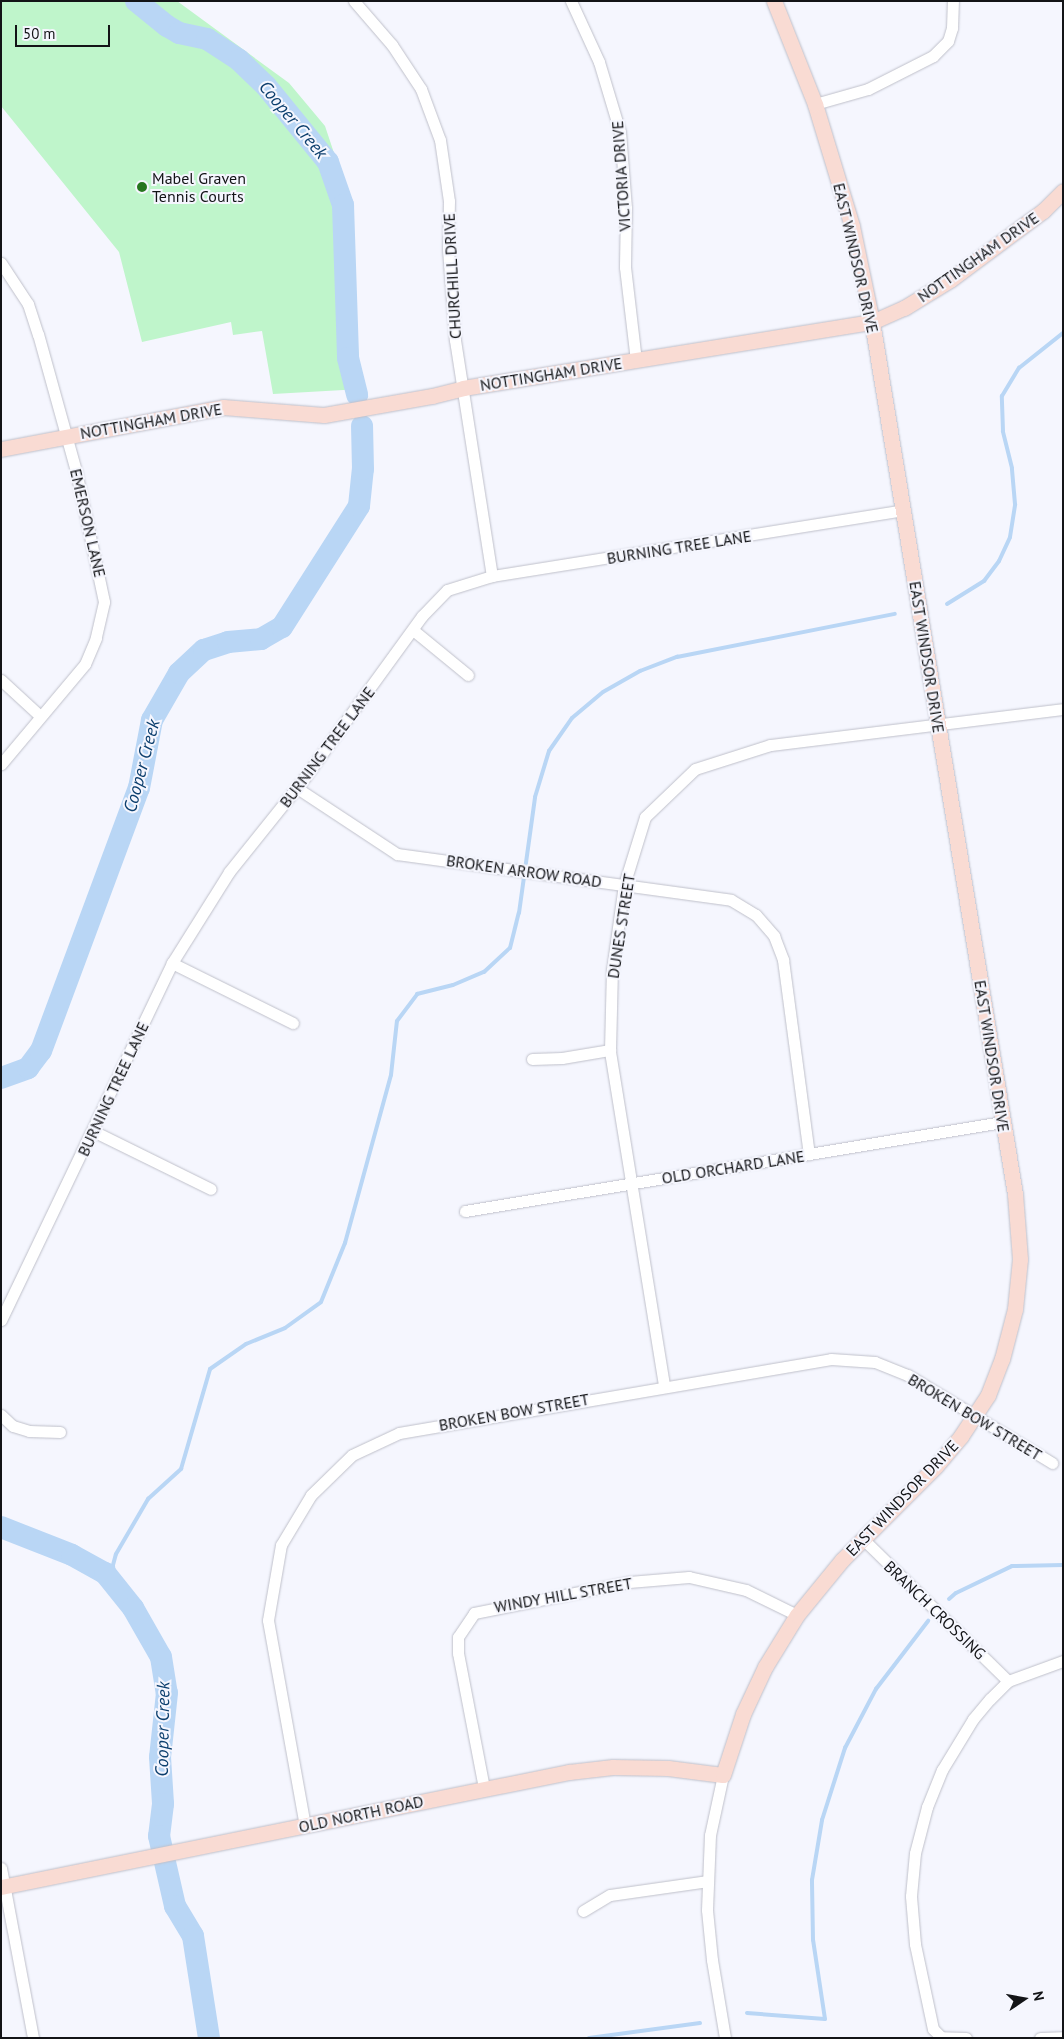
<!DOCTYPE html>
<style>
body{margin:0}
#map{position:relative;width:1064px;height:2039px;overflow:hidden;background:#f5f6fe;font-family:"PT Sans",sans-serif}
div>[style]{position:absolute}
.green>*{inset:0;background:#bff5cb}
.stream>*{height:4px;margin:-2px;padding:0 2px;transform-origin:2px;border-radius:2px;background:#b9d6f5}
.river>*{height:22px;margin:-11px;padding:0 11px;transform-origin:11px;border-radius:11px;background:#b9d6f5}
.roads{filter:drop-shadow(0 0 1px #bfc0ca) drop-shadow(0 0 1px #bfc0ca)}
.street>*{height:11px;margin:-5.5px;padding:0 5.5px;transform-origin:5.5px;border-radius:5.5px;background:#fff}
.secondary>*{height:15px;margin:-7.5px;padding:0 7.5px;transform-origin:7.5px;border-radius:7.5px;background:#f9dbd3}
.dots>*{width:14px;height:14px;translate:-50% -50%;box-sizing:border-box;border:2px solid #f5f6fe;border-radius:50%}
span{translate:-50% -50%;white-space:nowrap;text-align:center;line-height:1.15;-webkit-text-stroke:4px #f5f6fe;paint-order:stroke}
.street-label{font-size:16px;color:#131417}
.poi-label{font-size:16px;color:#131417}
.left{translate:0 -50%;text-align:left}
.water-label{font-size:18px;color:#0c3f6e;font-style:italic}
.frame{position:absolute;inset:0;border:2px solid #131417;pointer-events:none}
.north{position:absolute;left:999px;top:1974px;width:50px;height:50px;-webkit-text-stroke:4px #f5f6fe;paint-order:stroke;rotate:78deg;font-size:14px;font-weight:700;line-height:20px;text-align:center;color:#131417}
.north::after{content:'';display:block;margin:auto;width:18px;height:22px;background:#131417;clip-path:polygon(50% 0,100% 100%,50% 72%,0 100%)}
.scale{position:absolute;left:15px;top:25px;width:95px;height:22px;box-sizing:border-box;border:2px solid #131417;border-top:0;padding-left:6px;font-size:15px;line-height:18px;white-space:nowrap;color:#131417;-webkit-text-stroke:4px #f5f6fe;paint-order:stroke}
</style>
<div id="map">
<div class="green">
<i style="clip-path:polygon(1px 1px,177px 1px,289px 83px,325px 126px,347px 192px,361px 389px,273px 394px,262px 331px,233px 335px,231px 322px,142px 342px,119px 252px,1px 106px)"></i>
</div>
<div class="stream">
<i style="left:947px;top:604px;width:44px;rotate:-31.9deg"></i>
<i style="left:984px;top:581px;width:25px;rotate:-53deg"></i>
<i style="left:999px;top:561px;width:26px;rotate:-65deg"></i>
<i style="left:1010px;top:537px;width:33px;rotate:-81deg"></i>
<i style="left:1015px;top:504px;width:36px;rotate:-95deg"></i>
<i style="left:1012px;top:468px;width:38px;rotate:-104deg"></i>
<i style="left:1003px;top:431px;width:35px;rotate:-92deg"></i>
<i style="left:1002px;top:396px;width:33px;rotate:-59deg"></i>
<i style="left:1019px;top:368px;width:56px;rotate:-38.5deg"></i>
<i style="left:115px;top:1582px;width:17px;rotate:-97deg"></i>
<i style="left:113px;top:1565px;width:11px;rotate:-75deg"></i>
<i style="left:116px;top:1554px;width:64px;rotate:-59.8deg"></i>
<i style="left:148px;top:1499px;width:45px;rotate:-42.3deg"></i>
<i style="left:181px;top:1469px;width:104px;rotate:-73.8deg"></i>
<i style="left:210px;top:1369px;width:44px;rotate:-34.8deg"></i>
<i style="left:246px;top:1344px;width:42px;rotate:-22.3deg"></i>
<i style="left:285px;top:1328px;width:44px;rotate:-35.8deg"></i>
<i style="left:321px;top:1302px;width:64px;rotate:-67.9deg"></i>
<i style="left:345px;top:1243px;width:174px;rotate:-74.7deg"></i>
<i style="left:391px;top:1075px;width:54px;rotate:-83.7deg"></i>
<i style="left:397px;top:1021px;width:34px;rotate:-53deg"></i>
<i style="left:417px;top:994px;width:37px;rotate:-14deg"></i>
<i style="left:453px;top:985px;width:34px;rotate:-23deg"></i>
<i style="left:484px;top:972px;width:35px;rotate:-43deg"></i>
<i style="left:510px;top:948px;width:36px;rotate:-76deg"></i>
<i style="left:519px;top:913px;width:117px;rotate:-82.1deg"></i>
<i style="left:535px;top:797px;width:48px;rotate:-73.1deg"></i>
<i style="left:549px;top:751px;width:40px;rotate:-55.1deg"></i>
<i style="left:572px;top:718px;width:40px;rotate:-40deg"></i>
<i style="left:603px;top:692px;width:43px;rotate:-29.6deg"></i>
<i style="left:640px;top:671px;width:40px;rotate:-21deg"></i>
<i style="left:677px;top:657px;width:222px;rotate:-11.2deg"></i>
<i style="left:949px;top:1599px;width:9px;rotate:-41deg"></i>
<i style="left:956px;top:1593px;width:62px;rotate:-25.7deg"></i>
<i style="left:1012px;top:1566px;width:51px;rotate:-1.1deg"></i>
<i style="left:747px;top:2013px;width:78px;rotate:4.4deg"></i>
<i style="left:825px;top:2019px;width:80px;rotate:-98.6deg"></i>
<i style="left:813px;top:1940px;width:60px;rotate:-91deg"></i>
<i style="left:812px;top:1880px;width:61px;rotate:-80.5deg"></i>
<i style="left:822px;top:1820px;width:76px;rotate:-72.3deg"></i>
<i style="left:845px;top:1748px;width:67px;rotate:-62.3deg"></i>
<i style="left:876px;top:1689px;width:86px;rotate:-52.6deg"></i>
<i style="left:589px;top:2038px;width:112px;rotate:-7.7deg"></i>
</div>
<div class="river">
<i style="left:136px;top:1px;width:40px;rotate:39deg"></i>
<i style="left:167px;top:26px;width:14px;rotate:30deg"></i>
<i style="left:179px;top:33px;width:29px;rotate:12deg"></i>
<i style="left:207px;top:39px;width:38px;rotate:33deg"></i>
<i style="left:239px;top:60px;width:37px;rotate:44deg"></i>
<i style="left:266px;top:86px;width:98px;rotate:50.8deg"></i>
<i style="left:328px;top:162px;width:46px;rotate:70.8deg"></i>
<i style="left:343px;top:205px;width:153px;rotate:88.1deg"></i>
<i style="left:348px;top:358px;width:38px;rotate:76deg"></i>
<i style="left:1px;top:1078px;width:29px;rotate:-20deg"></i>
<i style="left:28px;top:1068px;width:21px;rotate:-53deg"></i>
<i style="left:41px;top:1051px;width:281px;rotate:-69.6deg"></i>
<i style="left:139px;top:788px;width:69px;rotate:-79.2deg"></i>
<i style="left:152px;top:720px;width:54px;rotate:-60.1deg"></i>
<i style="left:179px;top:673px;width:34px;rotate:-43deg"></i>
<i style="left:204px;top:650px;width:25px;rotate:-18deg"></i>
<i style="left:228px;top:642px;width:33px;rotate:-5deg"></i>
<i style="left:261px;top:639px;width:24px;rotate:-30deg"></i>
<i style="left:282px;top:627px;width:143px;rotate:-57.5deg"></i>
<i style="left:359px;top:506px;width:37px;rotate:-84deg"></i>
<i style="left:363px;top:469px;width:43px;rotate:-91.3deg"></i>
<i style="left:1px;top:1527px;width:76px;rotate:21.5deg"></i>
<i style="left:72px;top:1555px;width:38px;rotate:29deg"></i>
<i style="left:105px;top:1573px;width:45px;rotate:51.3deg"></i>
<i style="left:133px;top:1608px;width:56px;rotate:60.3deg"></i>
<i style="left:161px;top:1657px;width:36px;rotate:81deg"></i>
<i style="left:167px;top:1693px;width:64px;rotate:96.2deg"></i>
<i style="left:160px;top:1757px;width:47px;rotate:86.3deg"></i>
<i style="left:163px;top:1804px;width:32px;rotate:97deg"></i>
<i style="left:159px;top:1836px;width:72px;rotate:77.1deg"></i>
<i style="left:175px;top:1906px;width:35px;rotate:59deg"></i>
<i style="left:193px;top:1936px;width:103px;rotate:81.1deg"></i>
</div>
<div class="roads">
<div class="street">
<i style="left:354px;top:1px;width:58px;rotate:49.2deg"></i>
<i style="left:392px;top:45px;width:53px;rotate:56.6deg"></i>
<i style="left:421px;top:89px;width:54px;rotate:69.6deg"></i>
<i style="left:440px;top:140px;width:62px;rotate:81.6deg"></i>
<i style="left:449px;top:201px;width:48px;rotate:91.2deg"></i>
<i style="left:448px;top:249px;width:91px;rotate:85.6deg"></i>
<i style="left:455px;top:340px;width:239px;rotate:81.1deg"></i>
<i style="left:571px;top:1px;width:67px;rotate:65.3deg"></i>
<i style="left:599px;top:62px;width:73px;rotate:73.3deg"></i>
<i style="left:620px;top:132px;width:76px;rotate:85.5deg"></i>
<i style="left:626px;top:208px;width:59px;rotate:91deg"></i>
<i style="left:625px;top:267px;width:94px;rotate:83.3deg"></i>
<i style="left:815px;top:104px;width:55px;rotate:-15.8deg"></i>
<i style="left:868px;top:89px;width:73px;rotate:-26.9deg"></i>
<i style="left:933px;top:56px;width:21px;rotate:-45deg"></i>
<i style="left:948px;top:41px;width:14px;rotate:-73deg"></i>
<i style="left:952px;top:28px;width:27px;rotate:-88deg"></i>
<i style="left:1px;top:263px;width:49px;rotate:56.6deg"></i>
<i style="left:28px;top:304px;width:32px;rotate:72deg"></i>
<i style="left:38px;top:334px;width:142px;rotate:74.5deg"></i>
<i style="left:76px;top:471px;width:134px;rotate:77.9deg"></i>
<i style="left:104px;top:602px;width:37px;rotate:103deg"></i>
<i style="left:96px;top:638px;width:28px;rotate:113deg"></i>
<i style="left:85px;top:664px;width:131px;rotate:130deg"></i>
<i style="left:413px;top:630px;width:71px;rotate:39.3deg"></i>
<i style="left:1px;top:680px;width:52px;rotate:42.6deg"></i>
<i style="left:297px;top:788px;width:120px;rotate:33.4deg"></i>
<i style="left:397px;top:854px;width:337px;rotate:7.8deg"></i>
<i style="left:731px;top:900px;width:29px;rotate:31deg"></i>
<i style="left:756px;top:915px;width:28px;rotate:49deg"></i>
<i style="left:774px;top:936px;width:26px;rotate:69deg"></i>
<i style="left:783px;top:960px;width:196px;rotate:82.4deg"></i>
<i style="left:172px;top:963px;width:135px;rotate:26.4deg"></i>
<i style="left:532px;top:1059px;width:30px;rotate:-2deg"></i>
<i style="left:562px;top:1058px;width:49px;rotate:-9.5deg"></i>
<i style="left:93px;top:1131px;width:131px;rotate:26.2deg"></i>
<i style="left:465px;top:1211px;width:544px;rotate:-9.41deg"></i>
<i style="left:1px;top:1320px;width:396px;rotate:-64.4deg"></i>
<i style="left:172px;top:963px;width:107px;rotate:-57.9deg"></i>
<i style="left:229px;top:872px;width:122px;rotate:-51.3deg"></i>
<i style="left:305px;top:777px;width:199px;rotate:-54deg"></i>
<i style="left:422px;top:616px;width:36px;rotate:-46deg"></i>
<i style="left:447px;top:590px;width:47px;rotate:-17.3deg"></i>
<i style="left:492px;top:576px;width:416px;rotate:-9.1deg"></i>
<i style="left:664px;top:1385px;width:339px;rotate:-99.2deg"></i>
<i style="left:610px;top:1050px;width:80px;rotate:-88.6deg"></i>
<i style="left:612px;top:970px;width:86px;rotate:-82deg"></i>
<i style="left:624px;top:885px;width:71px;rotate:-72.8deg"></i>
<i style="left:645px;top:817px;width:69px;rotate:-43.8deg"></i>
<i style="left:695px;top:769px;width:79px;rotate:-17.7deg"></i>
<i style="left:770px;top:745px;width:295px;rotate:-7deg"></i>
<i style="left:1px;top:1415px;width:16px;rotate:43deg"></i>
<i style="left:13px;top:1426px;width:17px;rotate:17deg"></i>
<i style="left:29px;top:1431px;width:31px;rotate:2deg"></i>
<i style="left:863px;top:1539px;width:203px;rotate:44.4deg"></i>
<i style="left:723px;top:1775px;width:61px;rotate:102.2deg"></i>
<i style="left:710px;top:1835px;width:75px;rotate:92.3deg"></i>
<i style="left:707px;top:1910px;width:50px;rotate:84.3deg"></i>
<i style="left:712px;top:1960px;width:79px;rotate:80.5deg"></i>
<i style="left:484px;top:1788px;width:137px;rotate:-100.9deg"></i>
<i style="left:458px;top:1653px;width:16px;rotate:-90deg"></i>
<i style="left:458px;top:1637px;width:29px;rotate:-56deg"></i>
<i style="left:474px;top:1613px;width:158px;rotate:-11.3deg"></i>
<i style="left:629px;top:1582px;width:60px;rotate:-4.8deg"></i>
<i style="left:689px;top:1577px;width:58px;rotate:12.8deg"></i>
<i style="left:746px;top:1590px;width:57px;rotate:26.1deg"></i>
<i style="left:305px;top:1826px;width:209px;rotate:-100.2deg"></i>
<i style="left:268px;top:1620px;width:76px;rotate:-80.2deg"></i>
<i style="left:281px;top:1545px;width:58px;rotate:-59deg"></i>
<i style="left:311px;top:1495px;width:57px;rotate:-44.3deg"></i>
<i style="left:352px;top:1455px;width:52px;rotate:-25.1deg"></i>
<i style="left:399px;top:1433px;width:438px;rotate:-9.7deg"></i>
<i style="left:831px;top:1359px;width:44px;rotate:3.9deg"></i>
<i style="left:875px;top:1362px;width:35px;rotate:22deg"></i>
<i style="left:908px;top:1375px;width:169px;rotate:31.4deg"></i>
<i style="left:1px;top:1868px;width:173px;rotate:79.3deg"></i>
<i style="left:583px;top:1911px;width:31px;rotate:-31deg"></i>
<i style="left:610px;top:1895px;width:99px;rotate:-8.1deg"></i>
<i style="left:966px;top:2038px;width:25px;rotate:-178deg"></i>
<i style="left:941px;top:2037px;width:11px;rotate:-135deg"></i>
<i style="left:933px;top:2029px;width:87px;rotate:-102deg"></i>
<i style="left:915px;top:1944px;width:48px;rotate:-94.8deg"></i>
<i style="left:911px;top:1896px;width:43px;rotate:-84.7deg"></i>
<i style="left:915px;top:1853px;width:48px;rotate:-75.4deg"></i>
<i style="left:927px;top:1807px;width:40px;rotate:-68deg"></i>
<i style="left:942px;top:1770px;width:60px;rotate:-58.7deg"></i>
<i style="left:973px;top:1719px;width:26px;rotate:-50deg"></i>
<i style="left:990px;top:1699px;width:25px;rotate:-45deg"></i>
<i style="left:1008px;top:1681px;width:59px;rotate:-20deg"></i>
<i style="left:1040px;top:2038px;width:23px;rotate:-2deg"></i>
</div>
<div class="secondary">
<i style="left:1px;top:449px;width:226px;rotate:-10.7deg"></i>
<i style="left:223px;top:407px;width:101px;rotate:4.5deg"></i>
<i style="left:324px;top:415px;width:110px;rotate:-10deg"></i>
<i style="left:432px;top:396px;width:32px;rotate:-14deg"></i>
<i style="left:463px;top:388px;width:414px;rotate:-9.2deg"></i>
<i style="left:872px;top:322px;width:35px;rotate:-24deg"></i>
<i style="left:904px;top:308px;width:54px;rotate:-31.3deg"></i>
<i style="left:950px;top:280px;width:116px;rotate:-36.6deg"></i>
<i style="left:1043px;top:211px;width:28px;rotate:-45deg"></i>
<i style="left:1px;top:1887px;width:580px;rotate:-11.45deg"></i>
<i style="left:569px;top:1772px;width:44px;rotate:-6.5deg"></i>
<i style="left:613px;top:1767px;width:55px;rotate:1deg"></i>
<i style="left:668px;top:1768px;width:55px;rotate:7.3deg"></i>
<i style="left:723px;top:1775px;width:64px;rotate:-71.8deg"></i>
<i style="left:743px;top:1714px;width:52px;rotate:-64.9deg"></i>
<i style="left:765px;top:1667px;width:61px;rotate:-58.4deg"></i>
<i style="left:797px;top:1615px;width:71px;rotate:-50.7deg"></i>
<i style="left:842px;top:1560px;width:133px;rotate:-45deg"></i>
<i style="left:936px;top:1466px;width:39px;rotate:-50deg"></i>
<i style="left:961px;top:1436px;width:49px;rotate:-56.6deg"></i>
<i style="left:988px;top:1395px;width:39px;rotate:-69deg"></i>
<i style="left:1002px;top:1359px;width:52px;rotate:-75.4deg"></i>
<i style="left:1015px;top:1309px;width:50px;rotate:-84.3deg"></i>
<i style="left:1020px;top:1259px;width:65px;rotate:-94.4deg"></i>
<i style="left:1015px;top:1194px;width:884px;rotate:-99.31deg"></i>
<i style="left:872px;top:322px;width:98px;rotate:-101.8deg"></i>
<i style="left:852px;top:226px;width:127px;rotate:-106.9deg"></i>
<i style="left:815px;top:104px;width:111px;rotate:-111.7deg"></i>
</div>
</div>
<div class="dots">
<i style="left:142px;top:187px;background:#26761f"></i>
</div>
<div class="street-label">
<span style="left:621px;top:176px;rotate:-94deg">VICTORIA DRIVE</span>
<span style="left:978px;top:257px;rotate:-35deg">NOTTINGHAM DRIVE</span>
<span style="left:856px;top:258px;rotate:77deg">EAST WINDSOR DRIVE</span>
<span style="left:452px;top:276px;rotate:-93deg">CHURCHILL DRIVE</span>
<span style="left:551px;top:374px;rotate:-9deg">NOTTINGHAM DRIVE</span>
<span style="left:151px;top:421px;rotate:-10deg">NOTTINGHAM DRIVE</span>
<span style="left:88px;top:523px;rotate:77deg">EMERSON LANE</span>
<span style="left:679px;top:547px;rotate:-9deg">BURNING TREE LANE</span>
<span style="left:927px;top:657px;rotate:81deg">EAST WINDSOR DRIVE</span>
<span style="left:327px;top:747px;rotate:-53deg">BURNING TREE LANE</span>
<span style="left:524px;top:871px;rotate:8deg">BROKEN ARROW ROAD</span>
<span style="left:621px;top:926px;rotate:-81deg">DUNES STREET</span>
<span style="left:992px;top:1056px;rotate:81deg">EAST WINDSOR DRIVE</span>
<span style="left:113px;top:1089px;rotate:-65deg">BURNING TREE LANE</span>
<span style="left:733px;top:1167px;rotate:-9deg">OLD ORCHARD LANE</span>
<span style="left:514px;top:1412px;rotate:-10deg">BROKEN BOW STREET</span>
<span style="left:975px;top:1417px;rotate:31deg">BROKEN BOW STREET</span>
<span style="left:902px;top:1498px;rotate:-46deg">EAST WINDSOR DRIVE</span>
<span style="left:563px;top:1595px;rotate:-10deg">WINDY HILL STREET</span>
<span style="left:935px;top:1610px;rotate:44deg">BRANCH CROSSING</span>
<span style="left:361px;top:1814px;rotate:-12deg">OLD NORTH ROAD</span>
</div>
<div class="poi-label">
<span class="left" style="left:152px;top:187px">Mabel Graven<br>Tennis Courts</span>
</div>
<div class="water-label">
<span style="left:293px;top:120px;rotate:50deg">Cooper Creek</span>
<span style="left:142px;top:766px;rotate:-75deg">Cooper Creek</span>
<span style="left:163px;top:1729px;rotate:-89deg">Cooper Creek</span>
</div>
<div class="frame"></div>
<div class="north">N</div>
<div class="scale">50 m</div>
</div>
